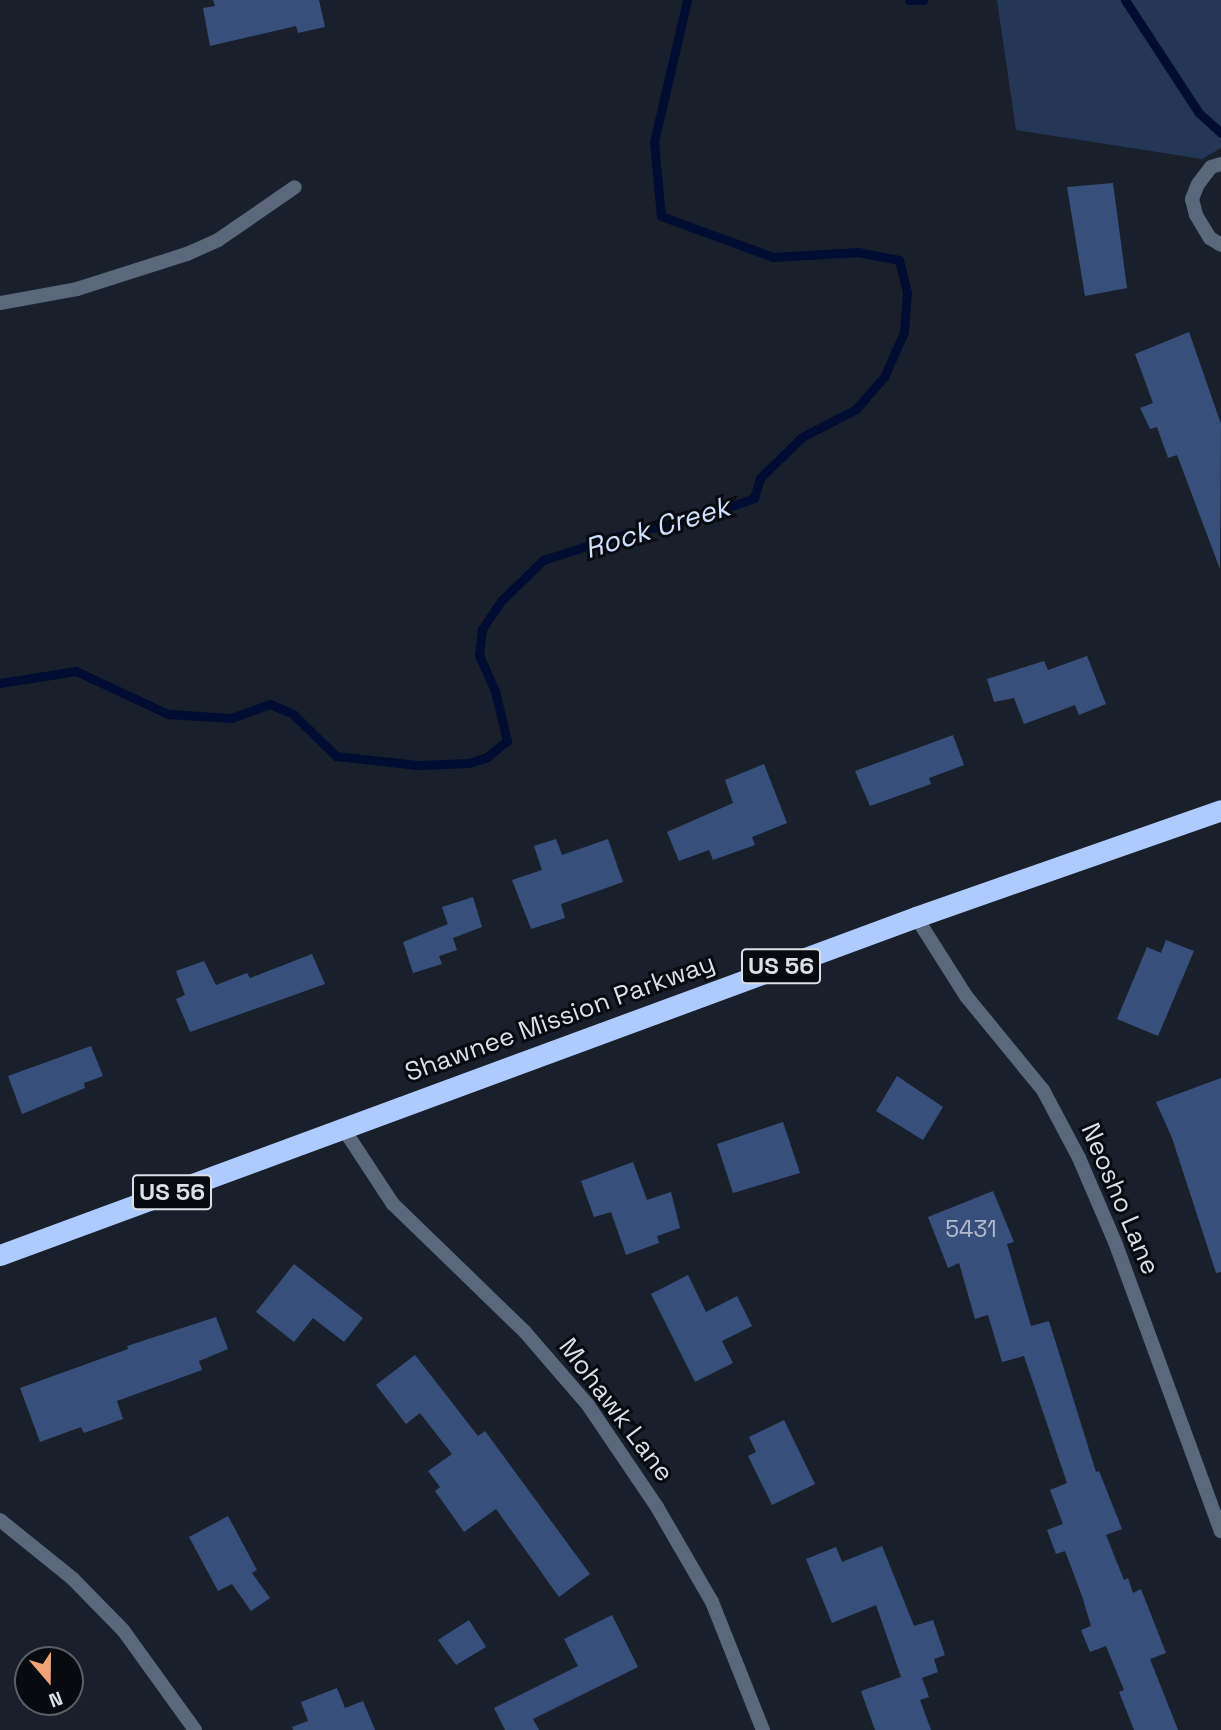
<!DOCTYPE html>
<style>
body{margin:0}
#map{position:relative;width:1221px;height:1730px;overflow:hidden;background:#1a202b;font-family:"Space Grotesk",sans-serif}
div>[style]{position:absolute}
.green>*{inset:0;background:#253756}
.stream>*{height:9px;margin:-4.5px;padding:0 4.5px;transform-origin:4.5px;border-radius:4.5px;background:#000c31}
.building>*{inset:0;background:#36507b}
.street>*{height:14px;margin:-7px;padding:0 7px;transform-origin:7px;border-radius:7px;background:#5b677b}
.highway>*{height:21px;margin:-10.5px;padding:0 10.5px;transform-origin:10.5px;border-radius:10.5px;background:#adcbfe}
span{translate:-50% -50%;white-space:nowrap;text-align:center;line-height:1.15;-webkit-text-stroke:6px #070a0f;paint-order:stroke}
.number-label{font-size:23px;color:#b2bbcc}
.number-label span{-webkit-text-stroke-width:0}
.shield-label span{padding:2px 5px;background:#070a0f;border:2px solid;border-radius:5px;-webkit-text-stroke-width:0}
.shield-label{font-size:24px;color:#dbdfe7;font-weight:700}
.street-label{font-size:26px;color:#dbdfe7}
.water-label{font-size:28px;color:#d0e1fd;font-style:italic}
.north{position:absolute;left:14px;top:1646px;width:70px;height:70px;box-sizing:border-box;background:#070a0f;border:2px solid #5c5f65;border-radius:50%;rotate:160deg;font-size:19px;font-weight:700;line-height:28px;text-align:center;color:#dbdfe7}
.north::after{content:'';display:block;margin:auto;width:24px;height:32px;background:#efa377;clip-path:polygon(50% 0,100% 100%,50% 72%,0 100%)}
</style>
<div id="map">
<div class="green">
<i style="clip-path:polygon(997px 0,1221px 0,1221px 148px,1202px 159px,1016px 130px)"></i>
</div>
<div class="stream">
<i style="left:909px;top:0;width:14px"></i>
<i style="left:1125px;top:0;width:135px;rotate:56.8deg"></i>
<i style="left:1199px;top:113px;width:30px;rotate:42deg"></i>
<i style="left:0;top:683px;width:77px;rotate:-9deg"></i>
<i style="left:76px;top:671px;width:102px;rotate:25.1deg"></i>
<i style="left:168px;top:714px;width:63px;rotate:3.6deg"></i>
<i style="left:231px;top:718px;width:41px;rotate:-19.7deg"></i>
<i style="left:270px;top:704px;width:25px;rotate:23deg"></i>
<i style="left:293px;top:714px;width:60px;rotate:44.3deg"></i>
<i style="left:336px;top:756px;width:82px;rotate:6.3deg"></i>
<i style="left:418px;top:765px;width:51px;rotate:-2.2deg"></i>
<i style="left:469px;top:763px;width:19px;rotate:-18deg"></i>
<i style="left:487px;top:757px;width:26px;rotate:-39deg"></i>
<i style="left:507px;top:741px;width:51px;rotate:-103.5deg"></i>
<i style="left:495px;top:691px;width:39px;rotate:-114deg"></i>
<i style="left:479px;top:655px;width:26px;rotate:-83deg"></i>
<i style="left:482px;top:629px;width:34px;rotate:-56deg"></i>
<i style="left:501px;top:601px;width:59px;rotate:-44.3deg"></i>
<i style="left:543px;top:560px;width:71px;rotate:-17.9deg"></i>
<i style="left:611px;top:538px;width:101px;rotate:-13.8deg"></i>
<i style="left:709px;top:514px;width:48px;rotate:-19.6deg"></i>
<i style="left:754px;top:498px;width:21px;rotate:-73deg"></i>
<i style="left:760px;top:478px;width:59px;rotate:-44.3deg"></i>
<i style="left:802px;top:437px;width:61px;rotate:-27.4deg"></i>
<i style="left:856px;top:409px;width:43px;rotate:-48.8deg"></i>
<i style="left:884px;top:377px;width:49px;rotate:-66deg"></i>
<i style="left:904px;top:332px;width:40px;rotate:-85.7deg"></i>
<i style="left:907px;top:292px;width:33px;rotate:-104deg"></i>
<i style="left:899px;top:260px;width:42px;rotate:-169deg"></i>
<i style="left:858px;top:252px;width:85px;rotate:176.6deg"></i>
<i style="left:773px;top:257px;width:119px;rotate:-159.9deg"></i>
<i style="left:661px;top:216px;width:74px;rotate:-95.4deg"></i>
<i style="left:654px;top:142px;width:146px;rotate:-76.9deg"></i>
</div>
<div class="building">
<i style="clip-path:polygon(213px 0,319px 0,325px 27px,298px 33px,296px 26px,210px 46px,203px 8px,215px 6px)"></i>
<i style="clip-path:polygon(1113px 183px,1127px 288px,1085px 296px,1067px 187px)"></i>
<i style="clip-path:polygon(1189px 332px,1221px 424px,1220px 569px,1177px 455px,1168px 458px,1157px 427px,1150px 429px,1140px 408px,1153px 403px,1135px 354px)"></i>
<i style="clip-path:polygon(1087px 656px,1106px 704px,1079px 715px,1075px 705px,1024px 724px,1014px 698px,994px 702px,987px 679px,1044px 661px,1048px 670px)"></i>
<i style="clip-path:polygon(953px 735px,964px 765px,929px 778px,931px 784px,870px 806px,855px 771px)"></i>
<i style="clip-path:polygon(764px 764px,787px 823px,752px 837px,755px 845px,713px 860px,709px 850px,679px 861px,667px 832px,733px 803px,725px 780px)"></i>
<i style="clip-path:polygon(556px 839px,562px 855px,608px 839px,623px 882px,561px 904px,565px 918px,531px 929px,512px 880px,542px 870px,534px 846px)"></i>
<i style="clip-path:polygon(473px 897px,482px 927px,453px 938px,457px 950px,439px 956px,442px 964px,413px 973px,403px 942px,448px 924px,449px 928px,442px 907px)"></i>
<i style="clip-path:polygon(1166px 940px,1194px 951px,1158px 1036px,1117px 1019px,1147px 947px,1161px 953px)"></i>
<i style="clip-path:polygon(312px 954px,325px 984px,190px 1032px,176px 999px,185px 995px,176px 971px,204px 961px,216px 985px,247px 973px,250px 978px)"></i>
<i style="clip-path:polygon(91px 1046px,103px 1076px,84px 1083px,85px 1088px,22px 1114px,8px 1076px)"></i>
<i style="clip-path:polygon(897px 1076px,943px 1107px,923px 1140px,876px 1111px)"></i>
<i style="clip-path:polygon(1221px 1078px,1221px 1272px,1216px 1273px,1172px 1138px,1156px 1102px)"></i>
<i style="clip-path:polygon(783px 1122px,800px 1173px,733px 1193px,717px 1144px)"></i>
<i style="clip-path:polygon(633px 1162px,647px 1200px,671px 1192px,680px 1228px,657px 1236px,659px 1243px,626px 1255px,611px 1212px,594px 1217px,581px 1181px)"></i>
<i style="clip-path:polygon(993px 1191px,1014px 1242px,1007px 1244px,1031px 1326px,1049px 1321px,1096px 1472px,1099px 1471px,1122px 1529px,1106px 1535px,1124px 1580px,1128px 1578px,1133px 1593px,1141px 1589px,1166px 1653px,1150px 1659px,1178px 1730px,1134px 1730px,1119px 1692px,1124px 1690px,1106px 1646px,1090px 1652px,1081px 1630px,1091px 1626px,1082px 1596px,1065px 1551px,1056px 1554px,1047px 1530px,1063px 1524px,1050px 1490px,1067px 1483px,1024px 1356px,1002px 1362px,988px 1315px,975px 1319px,959px 1263px,948px 1268px,928px 1217px)"></i>
<i style="clip-path:polygon(294px 1264px,363px 1318px,344px 1342px,313px 1318px,294px 1342px,256px 1312px)"></i>
<i style="clip-path:polygon(688px 1275px,706px 1312px,737px 1296px,752px 1326px,722px 1341px,733px 1363px,695px 1382px,651px 1294px)"></i>
<i style="clip-path:polygon(216px 1317px,228px 1349px,199px 1361px,202px 1370px,117px 1401px,123px 1419px,84px 1433px,81px 1427px,40px 1442px,20px 1388px,128px 1349px,127px 1346px)"></i>
<i style="clip-path:polygon(415px 1355px,478px 1436px,485px 1431px,590px 1574px,559px 1597px,496px 1509px,464px 1532px,435px 1491px,440px 1487px,428px 1471px,452px 1454px,420px 1413px,406px 1424px,376px 1385px)"></i>
<i style="clip-path:polygon(784px 1420px,815px 1484px,772px 1505px,748px 1456px,756px 1452px,749px 1437px)"></i>
<i style="clip-path:polygon(228px 1516px,257px 1570px,252px 1573px,270px 1598px,251px 1611px,232px 1584px,218px 1591px,189px 1537px)"></i>
<i style="clip-path:polygon(882px 1546px,914px 1626px,933px 1620px,945px 1655px,934px 1659px,938px 1672px,922px 1678px,929px 1697px,920px 1700px,931px 1730px,875px 1730px,861px 1691px,901px 1677px,876px 1605px,832px 1623px,806px 1559px,836px 1547px,842px 1562px)"></i>
<i style="clip-path:polygon(612px 1615px,638px 1667px,533px 1719px,539px 1730px,505px 1730px,494px 1708px,578px 1666px,564px 1639px)"></i>
<i style="clip-path:polygon(469px 1620px,486px 1647px,456px 1665px,438px 1640px)"></i>
<i style="clip-path:polygon(337px 1688px,345px 1708px,363px 1701px,375px 1730px,293px 1730px,292px 1727px,308px 1721px,301px 1702px)"></i>
</div>
<div class="street">
<i style="left:1221px;top:164px;width:10px;rotate:163deg"></i>
<i style="left:1211px;top:167px;width:21px;rotate:127deg"></i>
<i style="left:1198px;top:184px;width:16px;rotate:112deg"></i>
<i style="left:1192px;top:199px;width:16px;rotate:76deg"></i>
<i style="left:1196px;top:215px;width:27px;rotate:59deg"></i>
<i style="left:1210px;top:238px;width:13px;rotate:32deg"></i>
<i style="left:0;top:303px;width:78px;rotate:-10.3deg"></i>
<i style="left:77px;top:289px;width:115px;rotate:-17.7deg"></i>
<i style="left:187px;top:254px;width:34px;rotate:-24deg"></i>
<i style="left:218px;top:240px;width:93px;rotate:-34.5deg"></i>
<i style="left:916px;top:917px;width:93px;rotate:57.7deg"></i>
<i style="left:966px;top:996px;width:122px;rotate:50.7deg"></i>
<i style="left:1043px;top:1090px;width:77px;rotate:62.1deg"></i>
<i style="left:1079px;top:1158px;width:91px;rotate:66.8deg"></i>
<i style="left:1115px;top:1242px;width:308px;rotate:69.9deg"></i>
<i style="left:343px;top:1128px;width:91px;rotate:56.7deg"></i>
<i style="left:393px;top:1204px;width:184px;rotate:44.1deg"></i>
<i style="left:525px;top:1332px;width:96px;rotate:49.2deg"></i>
<i style="left:588px;top:1405px;width:123px;rotate:55.9deg"></i>
<i style="left:657px;top:1507px;width:110px;rotate:59.9deg"></i>
<i style="left:712px;top:1602px;width:138px;rotate:68.3deg"></i>
<i style="left:0;top:1520px;width:94px;rotate:38.9deg"></i>
<i style="left:73px;top:1579px;width:71px;rotate:45.6deg"></i>
<i style="left:123px;top:1630px;width:123px;rotate:54.2deg"></i>
</div>
<div class="highway">
<i style="left:0;top:1255px;width:976px;rotate:-20.25deg"></i>
<i style="left:916px;top:917px;width:323px;rotate:-19.3deg"></i>
</div>
<div class="number-label">
<span style="left:971px;top:1229px">5431</span>
</div>
<div class="shield-label">
<span style="left:781px;top:966px">US 56</span>
<span style="left:172px;top:1192px">US 56</span>
</div>
<div class="street-label">
<span style="left:560px;top:1018px;rotate:-20deg">Shawnee Mission Parkway</span>
<span style="left:1120px;top:1199px;rotate:67deg">Neosho Lane</span>
<span style="left:616px;top:1410px;rotate:53deg">Mohawk Lane</span>
</div>
<div class="water-label">
<span style="left:657px;top:527px;rotate:-17deg">Rock Creek</span>
</div>
<div class="north">N</div>
</div>
